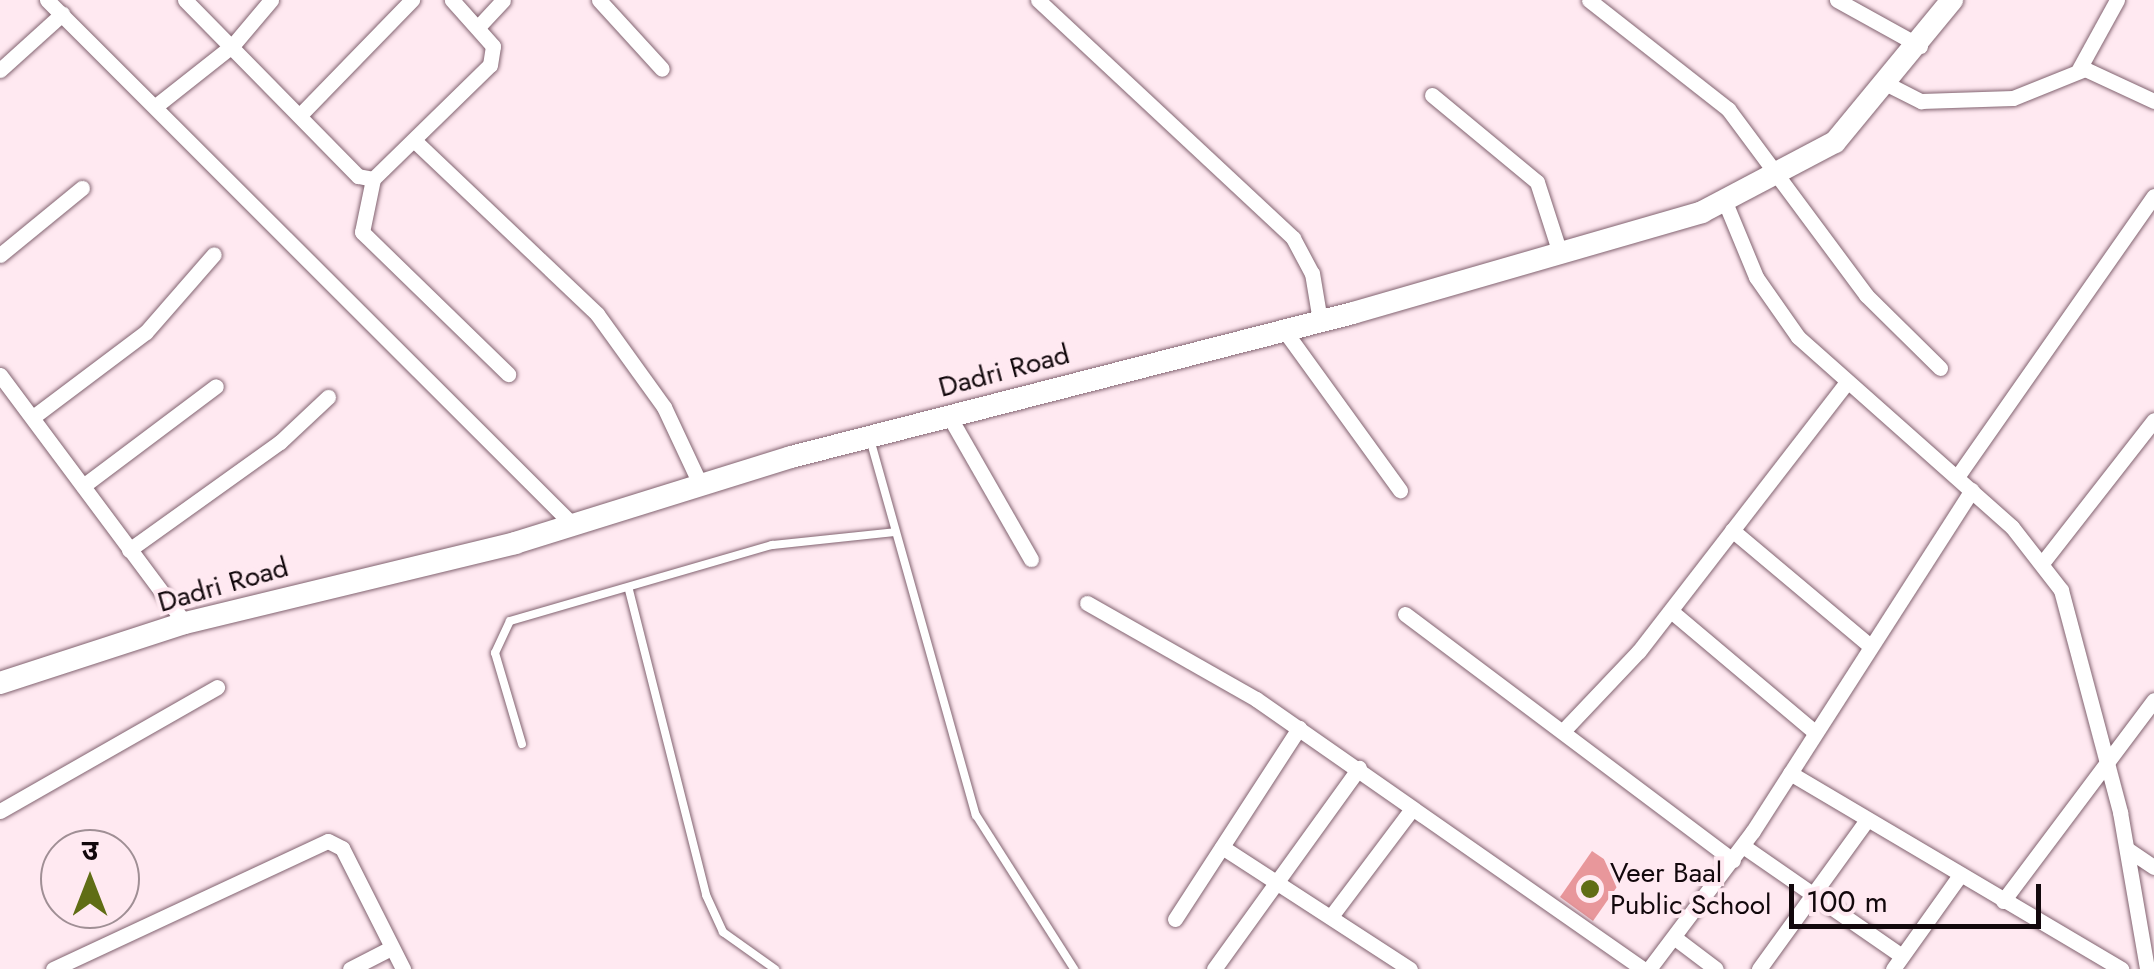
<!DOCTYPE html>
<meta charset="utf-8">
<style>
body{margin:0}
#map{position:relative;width:2154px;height:969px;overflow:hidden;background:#ffe9f1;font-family:Jost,"Noto Sans Devanagari",sans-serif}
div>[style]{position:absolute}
.building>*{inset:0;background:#e8979b}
.roads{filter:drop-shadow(0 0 2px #826370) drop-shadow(0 0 2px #826370)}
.service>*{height:8px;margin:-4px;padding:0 4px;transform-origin:4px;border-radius:4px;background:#fff}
.minor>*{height:15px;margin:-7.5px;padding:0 7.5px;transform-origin:7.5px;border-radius:7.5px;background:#fff}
.secondary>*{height:22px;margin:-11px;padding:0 11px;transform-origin:11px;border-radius:11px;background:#fff}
.dots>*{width:28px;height:28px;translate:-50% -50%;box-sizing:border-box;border:5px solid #ffe9f1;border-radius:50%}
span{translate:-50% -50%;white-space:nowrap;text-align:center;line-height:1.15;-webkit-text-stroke:8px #ffe9f1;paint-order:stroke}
.street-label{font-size:28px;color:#12080c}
.poi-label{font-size:28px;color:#12080c}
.left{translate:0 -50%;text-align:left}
.north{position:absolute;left:40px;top:829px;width:100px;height:100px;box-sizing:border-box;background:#ffe9f1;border:2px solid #a08f95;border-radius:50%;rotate:0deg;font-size:28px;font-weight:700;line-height:40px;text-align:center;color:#12080c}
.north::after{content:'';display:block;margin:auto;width:35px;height:45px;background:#606d15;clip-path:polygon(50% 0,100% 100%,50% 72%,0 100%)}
.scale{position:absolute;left:1789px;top:884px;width:252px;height:45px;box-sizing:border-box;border:5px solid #12080c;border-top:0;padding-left:12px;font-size:30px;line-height:35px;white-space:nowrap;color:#12080c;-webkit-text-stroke:8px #ffe9f1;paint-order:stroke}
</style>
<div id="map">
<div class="building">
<i style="clip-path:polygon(1592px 851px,1626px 874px,1593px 921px,1560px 897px)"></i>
</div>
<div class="roads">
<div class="service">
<i style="left:870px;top:439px;width:391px;rotate:74.3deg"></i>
<i style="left:976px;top:815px;width:183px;rotate:57.5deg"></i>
<i style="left:629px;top:590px;width:315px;rotate:75.8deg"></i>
<i style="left:706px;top:895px;width:41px;rotate:65.3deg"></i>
<i style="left:723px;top:932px;width:64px;rotate:35.4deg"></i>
<i style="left:522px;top:744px;width:95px;rotate:-106.5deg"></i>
<i style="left:495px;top:653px;width:35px;rotate:-65deg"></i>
<i style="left:510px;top:621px;width:273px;rotate:-16.2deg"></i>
<i style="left:772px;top:545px;width:124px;rotate:-6deg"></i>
</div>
<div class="minor">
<i style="left:47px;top:0;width:743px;rotate:44.95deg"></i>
<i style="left:185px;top:0;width:247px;rotate:45.5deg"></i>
<i style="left:358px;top:176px;width:15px;rotate:11deg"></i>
<i style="left:373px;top:179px;width:163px;rotate:-44.3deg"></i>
<i style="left:490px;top:65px;width:19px;rotate:-81deg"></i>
<i style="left:493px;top:46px;width:62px;rotate:-131.7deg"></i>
<i style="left:599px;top:0;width:93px;rotate:47.6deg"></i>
<i style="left:1038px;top:0;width:349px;rotate:43deg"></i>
<i style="left:1293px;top:238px;width:40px;rotate:62deg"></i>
<i style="left:1312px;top:273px;width:49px;rotate:80.5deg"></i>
<i style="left:1589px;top:0;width:177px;rotate:38.1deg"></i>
<i style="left:1728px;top:109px;width:232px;rotate:53.4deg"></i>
<i style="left:1866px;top:295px;width:104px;rotate:44.6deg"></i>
<i style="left:1837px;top:0;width:95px;rotate:29deg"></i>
<i style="left:479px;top:26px;width:35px;rotate:-47deg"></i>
<i style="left:2079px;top:69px;width:79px;rotate:-61.2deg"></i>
<i style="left:0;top:70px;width:84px;rotate:-42.1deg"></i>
<i style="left:1891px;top:86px;width:34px;rotate:27deg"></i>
<i style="left:1921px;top:101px;width:92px;rotate:-1.9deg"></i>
<i style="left:2013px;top:98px;width:78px;rotate:-21.9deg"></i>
<i style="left:2085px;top:69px;width:76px;rotate:24.9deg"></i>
<i style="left:1432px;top:95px;width:136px;rotate:39.6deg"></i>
<i style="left:1537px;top:182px;width:75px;rotate:72.1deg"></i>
<i style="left:157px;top:105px;width:97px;rotate:-38.3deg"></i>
<i style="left:233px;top:45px;width:59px;rotate:-49.8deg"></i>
<i style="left:300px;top:115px;width:161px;rotate:-45.8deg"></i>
<i style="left:418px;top:144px;width:247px;rotate:43.5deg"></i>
<i style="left:597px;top:314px;width:115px;rotate:54.2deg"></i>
<i style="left:664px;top:407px;width:87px;rotate:64.9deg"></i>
<i style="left:373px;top:179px;width:54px;rotate:101.7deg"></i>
<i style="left:362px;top:232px;width:204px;rotate:44.2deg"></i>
<i style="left:1725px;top:202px;width:81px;rotate:67.5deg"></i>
<i style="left:1756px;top:277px;width:73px;rotate:55deg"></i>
<i style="left:1798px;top:337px;width:286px;rotate:41.6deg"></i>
<i style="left:2012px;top:527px;width:80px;rotate:52.1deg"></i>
<i style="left:2061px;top:590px;width:230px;rotate:75.1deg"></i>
<i style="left:2120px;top:812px;width:159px;rotate:80.2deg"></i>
<i style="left:0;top:255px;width:106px;rotate:-39.3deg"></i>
<i style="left:1284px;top:330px;width:198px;rotate:54.1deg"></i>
<i style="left:0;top:375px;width:309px;rotate:53.3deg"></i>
<i style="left:949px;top:416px;width:165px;rotate:60.2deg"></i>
<i style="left:33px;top:417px;width:141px;rotate:-37deg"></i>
<i style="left:146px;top:332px;width:103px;rotate:-48.9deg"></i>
<i style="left:1957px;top:477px;width:343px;rotate:-55deg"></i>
<i style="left:83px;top:486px;width:166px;rotate:-36.9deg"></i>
<i style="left:1732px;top:530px;width:180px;rotate:40deg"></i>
<i style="left:129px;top:550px;width:186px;rotate:-35.6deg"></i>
<i style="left:280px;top:442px;width:66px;rotate:-43.2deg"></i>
<i style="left:2043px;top:562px;width:180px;rotate:-52deg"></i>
<i style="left:1087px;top:603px;width:194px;rotate:29.6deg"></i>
<i style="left:1256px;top:699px;width:472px;rotate:34.9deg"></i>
<i style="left:1671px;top:611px;width:189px;rotate:40.1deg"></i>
<i style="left:1405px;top:614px;width:410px;rotate:36.9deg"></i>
<i style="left:1563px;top:731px;width:110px;rotate:-46.5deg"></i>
<i style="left:1639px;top:651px;width:340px;rotate:-52.3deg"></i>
<i style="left:1790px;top:773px;width:385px;rotate:30.6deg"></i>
<i style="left:0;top:811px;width:250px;rotate:-29.7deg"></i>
<i style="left:1743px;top:846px;width:193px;rotate:34.7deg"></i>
<i style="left:1222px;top:847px;width:224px;rotate:33deg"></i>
<i style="left:2127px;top:849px;width:32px;rotate:34deg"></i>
<i style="left:2003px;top:901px;width:251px;rotate:-53.1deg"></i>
<i style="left:1332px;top:915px;width:131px;rotate:-53deg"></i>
<i style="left:1175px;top:919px;width:228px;rotate:-57deg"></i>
<i style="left:1675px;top:938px;width:51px;rotate:37.1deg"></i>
<i style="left:53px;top:969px;width:303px;rotate:-25deg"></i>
<i style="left:328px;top:841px;width:16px;rotate:27deg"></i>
<i style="left:342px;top:848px;width:136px;rotate:63.2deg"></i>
<i style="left:350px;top:969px;width:46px;rotate:-27.1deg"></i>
<i style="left:1214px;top:969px;width:248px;rotate:-54.2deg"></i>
<i style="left:1649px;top:969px;width:173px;rotate:-53deg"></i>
<i style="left:1753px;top:831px;width:405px;rotate:-57.3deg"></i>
<i style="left:1759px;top:969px;width:184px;rotate:-54.1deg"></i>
<i style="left:1893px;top:969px;width:115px;rotate:-54.5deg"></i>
</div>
<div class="secondary">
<i style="left:0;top:683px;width:194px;rotate:-18deg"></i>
<i style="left:185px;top:623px;width:340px;rotate:-13.6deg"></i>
<i style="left:515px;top:543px;width:289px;rotate:-17.3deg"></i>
<i style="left:791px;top:457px;width:580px;rotate:-14.37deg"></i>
<i style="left:1353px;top:313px;width:363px;rotate:-16.1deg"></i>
<i style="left:1702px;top:212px;width:150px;rotate:-27.8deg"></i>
<i style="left:1835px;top:142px;width:184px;rotate:-50.5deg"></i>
</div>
</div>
<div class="dots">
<i style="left:1590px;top:889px;background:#606d15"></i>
</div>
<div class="street-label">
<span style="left:1004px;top:371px;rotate:-15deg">Dadri Road</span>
<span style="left:223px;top:585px;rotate:-16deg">Dadri Road</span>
</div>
<div class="poi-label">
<span class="left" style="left:1610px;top:889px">Veer Baal<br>Public School</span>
</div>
<div class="north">उ</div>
<div class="scale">100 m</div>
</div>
